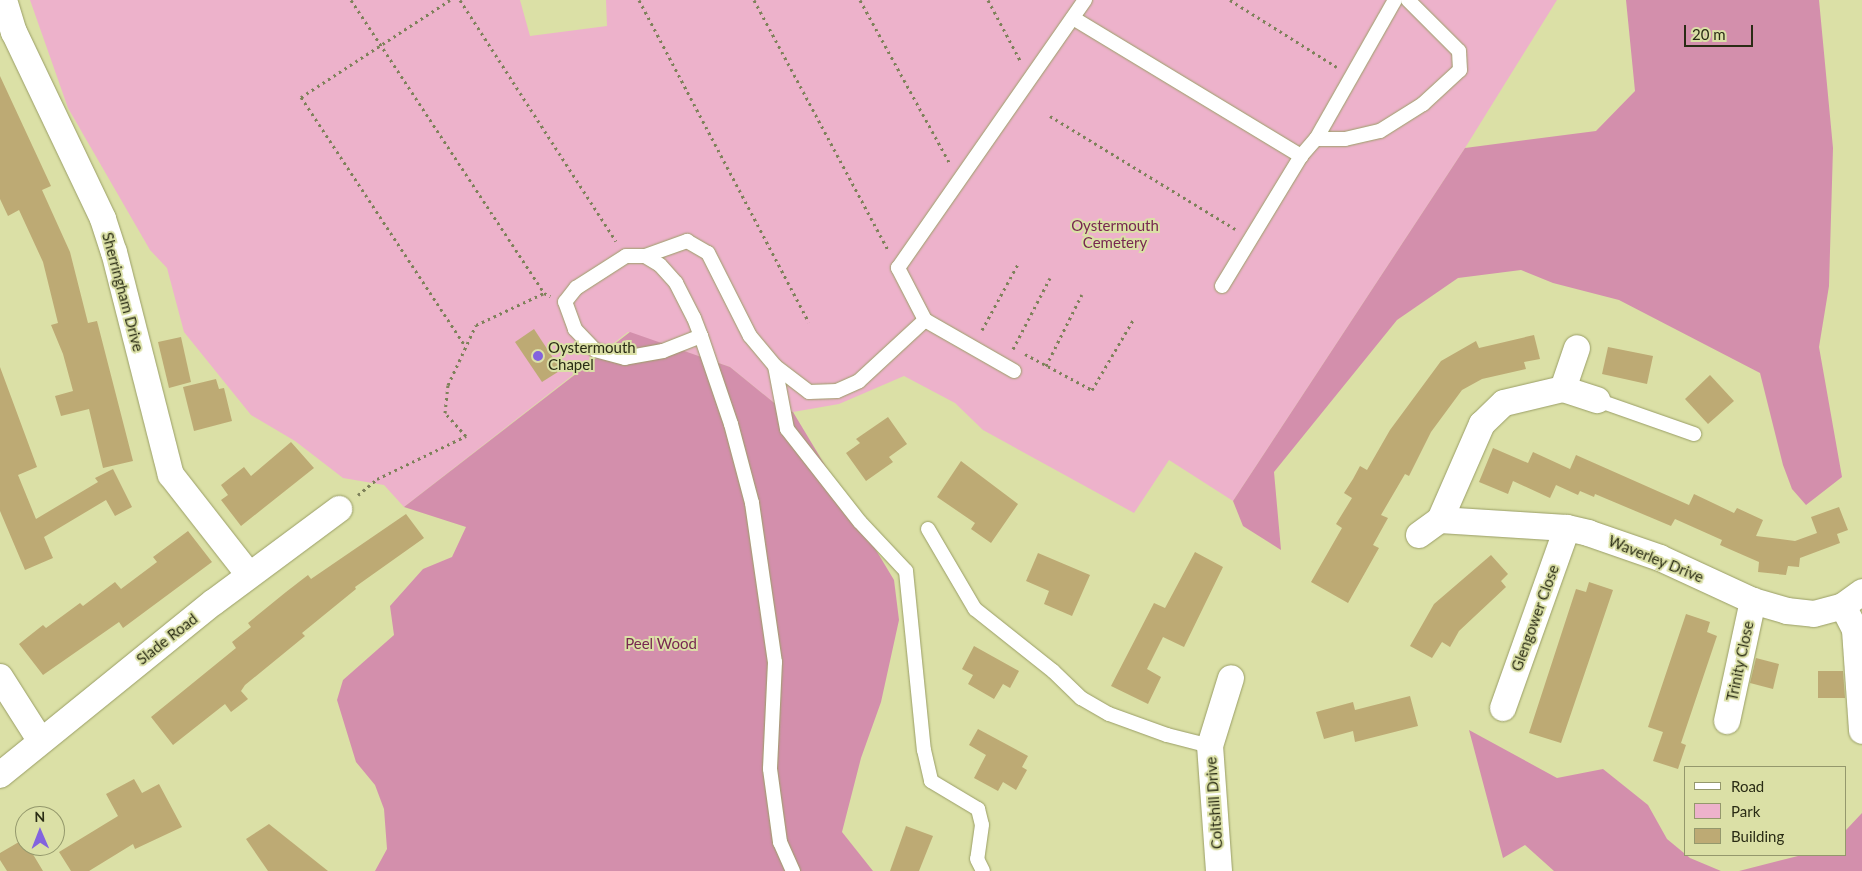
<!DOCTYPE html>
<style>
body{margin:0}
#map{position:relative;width:1862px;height:871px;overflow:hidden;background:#dbe0a6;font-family:Lato,sans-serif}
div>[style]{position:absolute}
.green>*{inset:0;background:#edb2cb}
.forest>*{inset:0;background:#d38fac}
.building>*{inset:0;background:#bdaa74}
.path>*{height:3px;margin-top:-1.5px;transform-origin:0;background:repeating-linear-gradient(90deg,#7e815a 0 2.5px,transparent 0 6.5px)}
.roads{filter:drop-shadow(0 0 1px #9a9e66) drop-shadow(0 0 1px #9a9e66)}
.service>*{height:14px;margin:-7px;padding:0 7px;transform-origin:7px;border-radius:7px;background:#fff}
.minor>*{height:26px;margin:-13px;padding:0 13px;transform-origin:13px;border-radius:13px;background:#fff}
.dots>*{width:14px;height:14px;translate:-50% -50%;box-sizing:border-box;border:2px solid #dbe0a6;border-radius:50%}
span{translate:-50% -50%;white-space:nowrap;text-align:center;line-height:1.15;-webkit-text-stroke:4px #dbe0a6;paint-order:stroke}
.park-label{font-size:15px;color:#782851}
.street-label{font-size:15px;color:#2a2c15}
.poi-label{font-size:15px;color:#2a2c15}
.left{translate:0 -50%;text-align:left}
.legend{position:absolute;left:1684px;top:766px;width:162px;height:90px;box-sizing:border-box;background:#dbe0a6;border:1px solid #94986c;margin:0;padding:6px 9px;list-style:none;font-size:15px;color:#2a2c15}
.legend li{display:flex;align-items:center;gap:10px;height:25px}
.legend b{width:25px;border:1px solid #94986c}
.north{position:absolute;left:15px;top:806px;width:50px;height:50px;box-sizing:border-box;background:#dbe0a6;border:1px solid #94986c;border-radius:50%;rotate:359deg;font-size:14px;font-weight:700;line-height:20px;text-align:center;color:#2a2c15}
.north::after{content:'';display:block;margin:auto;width:18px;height:22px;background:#8363de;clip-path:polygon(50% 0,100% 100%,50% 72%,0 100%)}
.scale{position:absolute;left:1684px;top:25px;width:69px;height:22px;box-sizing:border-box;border:2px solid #2a2c15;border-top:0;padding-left:6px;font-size:15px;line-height:18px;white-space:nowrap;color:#2a2c15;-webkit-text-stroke:4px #dbe0a6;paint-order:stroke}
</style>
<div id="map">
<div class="green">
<i style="clip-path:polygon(30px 0,520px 0,530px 36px,607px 26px,606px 0,1557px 0,1465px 148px,1233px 501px,1169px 460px,1134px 513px,983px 430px,955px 403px,904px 376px,839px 404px,793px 412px,778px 406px,730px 367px,628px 332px,404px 507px,384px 485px,343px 478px,295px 441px,251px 415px,184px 332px,167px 268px,150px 250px,68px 108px)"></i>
</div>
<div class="forest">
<i style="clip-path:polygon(1626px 0,1819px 0,1833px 148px,1829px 286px,1819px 347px,1842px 477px,1806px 505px,1792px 489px,1783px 465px,1760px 373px,1619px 300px,1553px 283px,1521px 270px,1458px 278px,1397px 320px,1274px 472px,1281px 550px,1243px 526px,1233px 501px,1465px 148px,1596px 131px,1635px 91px)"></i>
<i style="clip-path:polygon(630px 332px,730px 367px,778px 406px,793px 412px,894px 580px,899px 620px,881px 702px,861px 758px,842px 832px,873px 871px,375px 871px,387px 849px,384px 809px,375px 785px,356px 762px,337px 700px,343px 680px,394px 635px,390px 606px,423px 569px,452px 557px,466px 527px,404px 507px)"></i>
<i style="clip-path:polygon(1469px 730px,1557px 778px,1603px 769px,1648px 805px,1667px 839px,1690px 858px,1721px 871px,1554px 871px,1525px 845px,1503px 858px)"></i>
<i style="clip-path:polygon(1862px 813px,1862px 871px,1739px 871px,1802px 855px,1846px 855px,1846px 830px)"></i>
</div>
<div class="building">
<i style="clip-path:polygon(0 76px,51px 186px,42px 190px,70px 252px,88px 323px,97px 321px,133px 461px,103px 468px,89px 409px,61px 416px,55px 396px,73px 391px,63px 354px,51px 325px,58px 323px,43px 262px,19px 210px,8px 216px,0 199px)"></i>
<i style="clip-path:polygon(534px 329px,561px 370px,542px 382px,515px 342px)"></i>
<i style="clip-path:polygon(1534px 335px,1540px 359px,1524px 362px,1526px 369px,1482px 379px,1462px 390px,1431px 432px,1409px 476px,1405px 474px,1381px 515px,1388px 518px,1373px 545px,1379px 548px,1348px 603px,1311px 582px,1342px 528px,1336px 524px,1352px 498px,1344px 493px,1353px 479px,1360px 466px,1367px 470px,1390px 430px,1441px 361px,1476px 341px,1479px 348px)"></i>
<i style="clip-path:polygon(181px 337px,191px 382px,169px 388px,158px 342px)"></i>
<i style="clip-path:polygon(1608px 347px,1653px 356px,1647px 384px,1602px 374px)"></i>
<i style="clip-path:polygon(0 367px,37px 467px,18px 475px,36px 519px,98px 482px,95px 478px,113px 469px,132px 507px,115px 516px,106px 500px,44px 537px,53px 558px,25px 570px,0 511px)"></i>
<i style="clip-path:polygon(1710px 375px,1734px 401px,1708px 424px,1685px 399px)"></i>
<i style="clip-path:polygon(216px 379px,219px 389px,224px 388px,232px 421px,194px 431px,183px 387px)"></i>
<i style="clip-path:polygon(888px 417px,907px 444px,889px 457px,893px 462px,866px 481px,846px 453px,860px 443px,856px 439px)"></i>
<i style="clip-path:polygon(291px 442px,314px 468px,241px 526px,221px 500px,228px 495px,221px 485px,244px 467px,251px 476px)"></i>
<i style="clip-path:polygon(1493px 448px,1528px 463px,1533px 452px,1570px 469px,1576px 455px,1689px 505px,1694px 494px,1734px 513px,1737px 508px,1763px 520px,1756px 536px,1795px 541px,1817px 533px,1811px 517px,1839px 507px,1848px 530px,1837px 534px,1840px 543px,1800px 558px,1799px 567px,1788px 566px,1786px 575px,1758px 572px,1759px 562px,1720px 545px,1722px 540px,1675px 519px,1671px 526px,1595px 494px,1594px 497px,1580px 491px,1578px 495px,1556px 485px,1550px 498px,1513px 481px,1508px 494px,1479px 482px)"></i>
<i style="clip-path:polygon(961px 461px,1018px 504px,991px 543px,971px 529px,975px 523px,937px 497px)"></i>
<i style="clip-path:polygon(406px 514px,424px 538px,355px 587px,356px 589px,302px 633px,305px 636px,245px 685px,241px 691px,248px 699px,231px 712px,225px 704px,173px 745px,151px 717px,236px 648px,232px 642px,251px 627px,248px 623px,286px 592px,308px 575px,311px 579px)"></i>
<i style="clip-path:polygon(188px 531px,212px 562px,123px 628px,119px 622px,43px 675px,19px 644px,43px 625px,46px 628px,80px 603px,83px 606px,115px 582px,121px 589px,157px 562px,153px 557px)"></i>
<i style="clip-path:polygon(1195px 552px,1223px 567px,1184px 647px,1163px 637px,1147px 669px,1161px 677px,1148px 704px,1111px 686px,1154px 603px,1165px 608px)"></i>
<i style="clip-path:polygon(1038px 553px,1090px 575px,1072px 616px,1044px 604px,1049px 591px,1026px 581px)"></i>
<i style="clip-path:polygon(1491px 555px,1508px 574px,1501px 581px,1506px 587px,1459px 631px,1450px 647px,1442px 642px,1432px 658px,1410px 646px,1434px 604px)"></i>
<i style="clip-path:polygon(1589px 582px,1613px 590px,1561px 743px,1529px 733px,1576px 589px,1586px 592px)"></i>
<i style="clip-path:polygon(1686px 614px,1710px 622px,1707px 632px,1717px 636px,1681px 743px,1686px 745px,1678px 769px,1653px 761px,1663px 732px,1648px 727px)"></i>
<i style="clip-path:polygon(974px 646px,1019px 671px,1010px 688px,1003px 684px,994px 699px,968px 684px,973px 675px,962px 669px)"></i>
<i style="clip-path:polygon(1756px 658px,1779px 664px,1773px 689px,1750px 683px)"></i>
<i style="clip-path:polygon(1818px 671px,1843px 671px,1845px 698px,1818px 698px)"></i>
<i style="clip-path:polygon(1410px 696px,1418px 726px,1355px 742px,1353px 731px,1324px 739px,1316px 712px,1353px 702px,1355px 710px)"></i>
<i style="clip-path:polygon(978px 729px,1028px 756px,1022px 767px,1027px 770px,1016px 790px,1003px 782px,998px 791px,974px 778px,986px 755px,969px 745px)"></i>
<i style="clip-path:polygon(134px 779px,142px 793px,159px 784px,182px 827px,135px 849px,133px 844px,89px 871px,71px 871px,59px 852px,118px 816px,106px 794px)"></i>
<i style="clip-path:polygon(269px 824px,328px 871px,268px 871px,246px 839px)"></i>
<i style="clip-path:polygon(906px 826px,933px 836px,919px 871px,890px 871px)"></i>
<i style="clip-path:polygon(24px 839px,25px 846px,28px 846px,43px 871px,7px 871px,0 860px,0 853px)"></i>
</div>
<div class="path">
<i style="left:351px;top:0;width:351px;rotate:56.6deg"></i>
<i style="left:450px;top:0;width:178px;rotate:146.9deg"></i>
<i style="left:301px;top:97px;width:298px;rotate:56.6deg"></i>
<i style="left:460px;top:0;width:287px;rotate:57.1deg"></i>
<i style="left:639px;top:0;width:364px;rotate:62.2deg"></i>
<i style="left:754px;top:0;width:284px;rotate:61.8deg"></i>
<i style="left:860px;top:0;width:187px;rotate:61.2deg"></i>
<i style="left:988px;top:0;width:70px;rotate:62deg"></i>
<i style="left:1230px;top:0;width:126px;rotate:32.1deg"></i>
<i style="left:1050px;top:116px;width:217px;rotate:31.4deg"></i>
<i style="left:982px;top:330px;width:75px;rotate:-61.4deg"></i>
<i style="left:1013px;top:349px;width:80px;rotate:-62.5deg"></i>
<i style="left:1025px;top:354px;width:76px;rotate:28.2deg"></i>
<i style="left:1092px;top:390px;width:81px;rotate:-59.6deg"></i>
<i style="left:1046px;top:366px;width:80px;rotate:-63.4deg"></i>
<i style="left:358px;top:495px;width:25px;rotate:-40deg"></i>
<i style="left:377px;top:479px;width:99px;rotate:-25.8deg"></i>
<i style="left:466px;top:436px;width:31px;rotate:-132deg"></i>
<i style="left:445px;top:413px;width:28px;rotate:-84deg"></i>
<i style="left:448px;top:385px;width:66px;rotate:-65deg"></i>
<i style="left:476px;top:325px;width:75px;rotate:-25.2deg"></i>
<i style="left:544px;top:293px;width:7px;rotate:27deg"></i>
</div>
<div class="roads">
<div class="service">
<i style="left:1073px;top:18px;width:267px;rotate:31.2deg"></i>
<i style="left:1316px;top:139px;width:29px"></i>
<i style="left:1345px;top:139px;width:36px;rotate:-13deg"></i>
<i style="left:1380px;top:131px;width:51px;rotate:-32.1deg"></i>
<i style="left:1423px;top:104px;width:50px;rotate:-42.6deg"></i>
<i style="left:1460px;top:70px;width:19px;rotate:-93deg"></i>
<i style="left:1459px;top:51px;width:72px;rotate:-135deg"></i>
<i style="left:645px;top:256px;width:45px;rotate:-19.7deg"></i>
<i style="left:687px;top:241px;width:24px;rotate:30deg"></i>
<i style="left:708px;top:253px;width:93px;rotate:63.2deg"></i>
<i style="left:750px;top:336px;width:39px;rotate:50deg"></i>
<i style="left:775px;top:366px;width:43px;rotate:37.4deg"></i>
<i style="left:809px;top:392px;width:28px;rotate:-2deg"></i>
<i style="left:837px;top:391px;width:24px;rotate:-24deg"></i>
<i style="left:859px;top:381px;width:90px;rotate:-42.7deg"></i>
<i style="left:1222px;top:286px;width:152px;rotate:-58.7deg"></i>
<i style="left:1301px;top:156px;width:23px;rotate:-49deg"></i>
<i style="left:1316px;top:139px;width:160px;rotate:-60.4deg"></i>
<i style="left:701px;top:336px;width:41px;rotate:158.5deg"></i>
<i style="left:663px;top:351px;width:39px;rotate:170deg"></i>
<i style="left:625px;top:358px;width:31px;rotate:-165deg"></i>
<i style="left:595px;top:350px;width:29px;rotate:-134deg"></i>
<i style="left:575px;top:329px;width:29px;rotate:-110deg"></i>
<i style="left:565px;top:302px;width:18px;rotate:-52deg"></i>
<i style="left:576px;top:288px;width:59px;rotate:-32.6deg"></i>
<i style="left:626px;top:256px;width:19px"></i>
<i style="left:645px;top:256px;width:17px;rotate:31deg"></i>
<i style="left:660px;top:265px;width:24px;rotate:48deg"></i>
<i style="left:676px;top:283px;width:39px;rotate:63deg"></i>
<i style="left:694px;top:318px;width:19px;rotate:69deg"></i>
<i style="left:701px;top:336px;width:93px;rotate:71.2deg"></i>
<i style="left:731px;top:424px;width:82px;rotate:75.1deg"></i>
<i style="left:752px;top:503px;width:161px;rotate:81.8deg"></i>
<i style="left:775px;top:662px;width:107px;rotate:92.7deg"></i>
<i style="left:770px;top:769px;width:74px;rotate:82.2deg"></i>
<i style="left:780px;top:842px;width:32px;rotate:66deg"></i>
<i style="left:775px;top:366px;width:64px;rotate:79.2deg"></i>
<i style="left:787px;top:429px;width:118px;rotate:51.9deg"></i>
<i style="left:860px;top:522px;width:67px;rotate:46.8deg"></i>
<i style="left:906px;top:571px;width:180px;rotate:84.3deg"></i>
<i style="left:924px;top:750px;width:32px;rotate:77deg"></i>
<i style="left:931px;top:781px;width:55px;rotate:30.8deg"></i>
<i style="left:978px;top:809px;width:16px;rotate:76deg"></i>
<i style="left:982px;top:825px;width:34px;rotate:98deg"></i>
<i style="left:977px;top:859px;width:13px;rotate:63deg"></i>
<i style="left:1014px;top:371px;width:103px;rotate:-150.2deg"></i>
<i style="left:925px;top:320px;width:59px;rotate:-117.4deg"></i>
<i style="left:898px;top:268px;width:327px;rotate:-55.1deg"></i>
<i style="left:1597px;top:400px;width:103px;rotate:19.3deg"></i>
<i style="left:928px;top:529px;width:93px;rotate:59.6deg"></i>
<i style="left:975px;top:609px;width:100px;rotate:38.5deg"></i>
<i style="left:1053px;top:671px;width:39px;rotate:44deg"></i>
<i style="left:1081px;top:698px;width:32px;rotate:30deg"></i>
<i style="left:1109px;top:714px;width:62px;rotate:19.9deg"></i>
<i style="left:1167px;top:735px;width:44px;rotate:14.3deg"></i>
</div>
<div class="minor">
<i style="left:4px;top:0;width:34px;rotate:73deg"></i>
<i style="left:14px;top:32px;width:207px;rotate:64.5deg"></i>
<i style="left:103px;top:219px;width:35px;rotate:72deg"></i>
<i style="left:114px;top:252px;width:230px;rotate:75.7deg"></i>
<i style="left:171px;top:475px;width:127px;rotate:52deg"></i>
<i style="left:1563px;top:389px;width:43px;rotate:-71.1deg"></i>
<i style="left:1440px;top:520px;width:127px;rotate:3.6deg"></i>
<i style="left:1567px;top:528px;width:22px;rotate:13deg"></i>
<i style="left:1588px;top:533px;width:76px;rotate:19.1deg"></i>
<i style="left:1660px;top:558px;width:102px;rotate:24.8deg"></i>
<i style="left:1753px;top:601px;width:35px;rotate:16deg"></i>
<i style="left:1787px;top:611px;width:27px;rotate:6deg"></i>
<i style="left:1814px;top:614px;width:30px;rotate:-15deg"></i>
<i style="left:1843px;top:606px;width:24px;rotate:-36deg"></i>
<i style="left:1419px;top:535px;width:26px;rotate:-36deg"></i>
<i style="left:1440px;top:520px;width:105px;rotate:-66.4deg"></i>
<i style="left:1482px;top:424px;width:30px;rotate:-44deg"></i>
<i style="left:1504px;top:403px;width:61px;rotate:-13.3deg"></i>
<i style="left:1563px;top:389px;width:36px;rotate:18deg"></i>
<i style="left:1843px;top:606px;width:27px;rotate:63deg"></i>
<i style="left:1855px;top:630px;width:101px;rotate:86deg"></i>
<i style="left:0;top:677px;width:75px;rotate:57.6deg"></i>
<i style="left:1503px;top:708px;width:191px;rotate:-70.4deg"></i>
<i style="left:1727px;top:721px;width:123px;rotate:-77.8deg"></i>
<i style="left:0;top:775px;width:275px;rotate:-39deg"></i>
<i style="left:214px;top:602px;width:156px;rotate:-36.6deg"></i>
<i style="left:1219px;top:871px;width:125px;rotate:-94.1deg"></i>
<i style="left:1210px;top:746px;width:71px;rotate:-72.8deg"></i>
</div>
</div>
<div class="dots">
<i style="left:538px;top:356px;background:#8363de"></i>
</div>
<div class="park-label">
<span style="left:1115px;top:234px">Oystermouth<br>Cemetery</span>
<span style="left:661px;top:644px">Peel Wood</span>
</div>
<div class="street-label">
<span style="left:123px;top:292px;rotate:75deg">Sherringham Drive</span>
<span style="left:1656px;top:559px;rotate:22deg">Waverley Drive</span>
<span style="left:1535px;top:618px;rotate:-70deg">Glengower Close</span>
<span style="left:167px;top:639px;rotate:-38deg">Slade Road</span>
<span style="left:1740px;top:661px;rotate:-78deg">Trinity Close</span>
<span style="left:1214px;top:803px;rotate:-94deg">Coltshill Drive</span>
</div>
<div class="poi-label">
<span class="left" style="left:548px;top:356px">Oystermouth<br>Chapel</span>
</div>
<ul class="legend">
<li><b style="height:6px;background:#fff"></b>Road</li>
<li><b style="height:14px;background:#edb2cb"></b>Park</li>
<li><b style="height:14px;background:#bdaa74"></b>Building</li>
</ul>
<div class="north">N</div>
<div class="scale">20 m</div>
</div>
